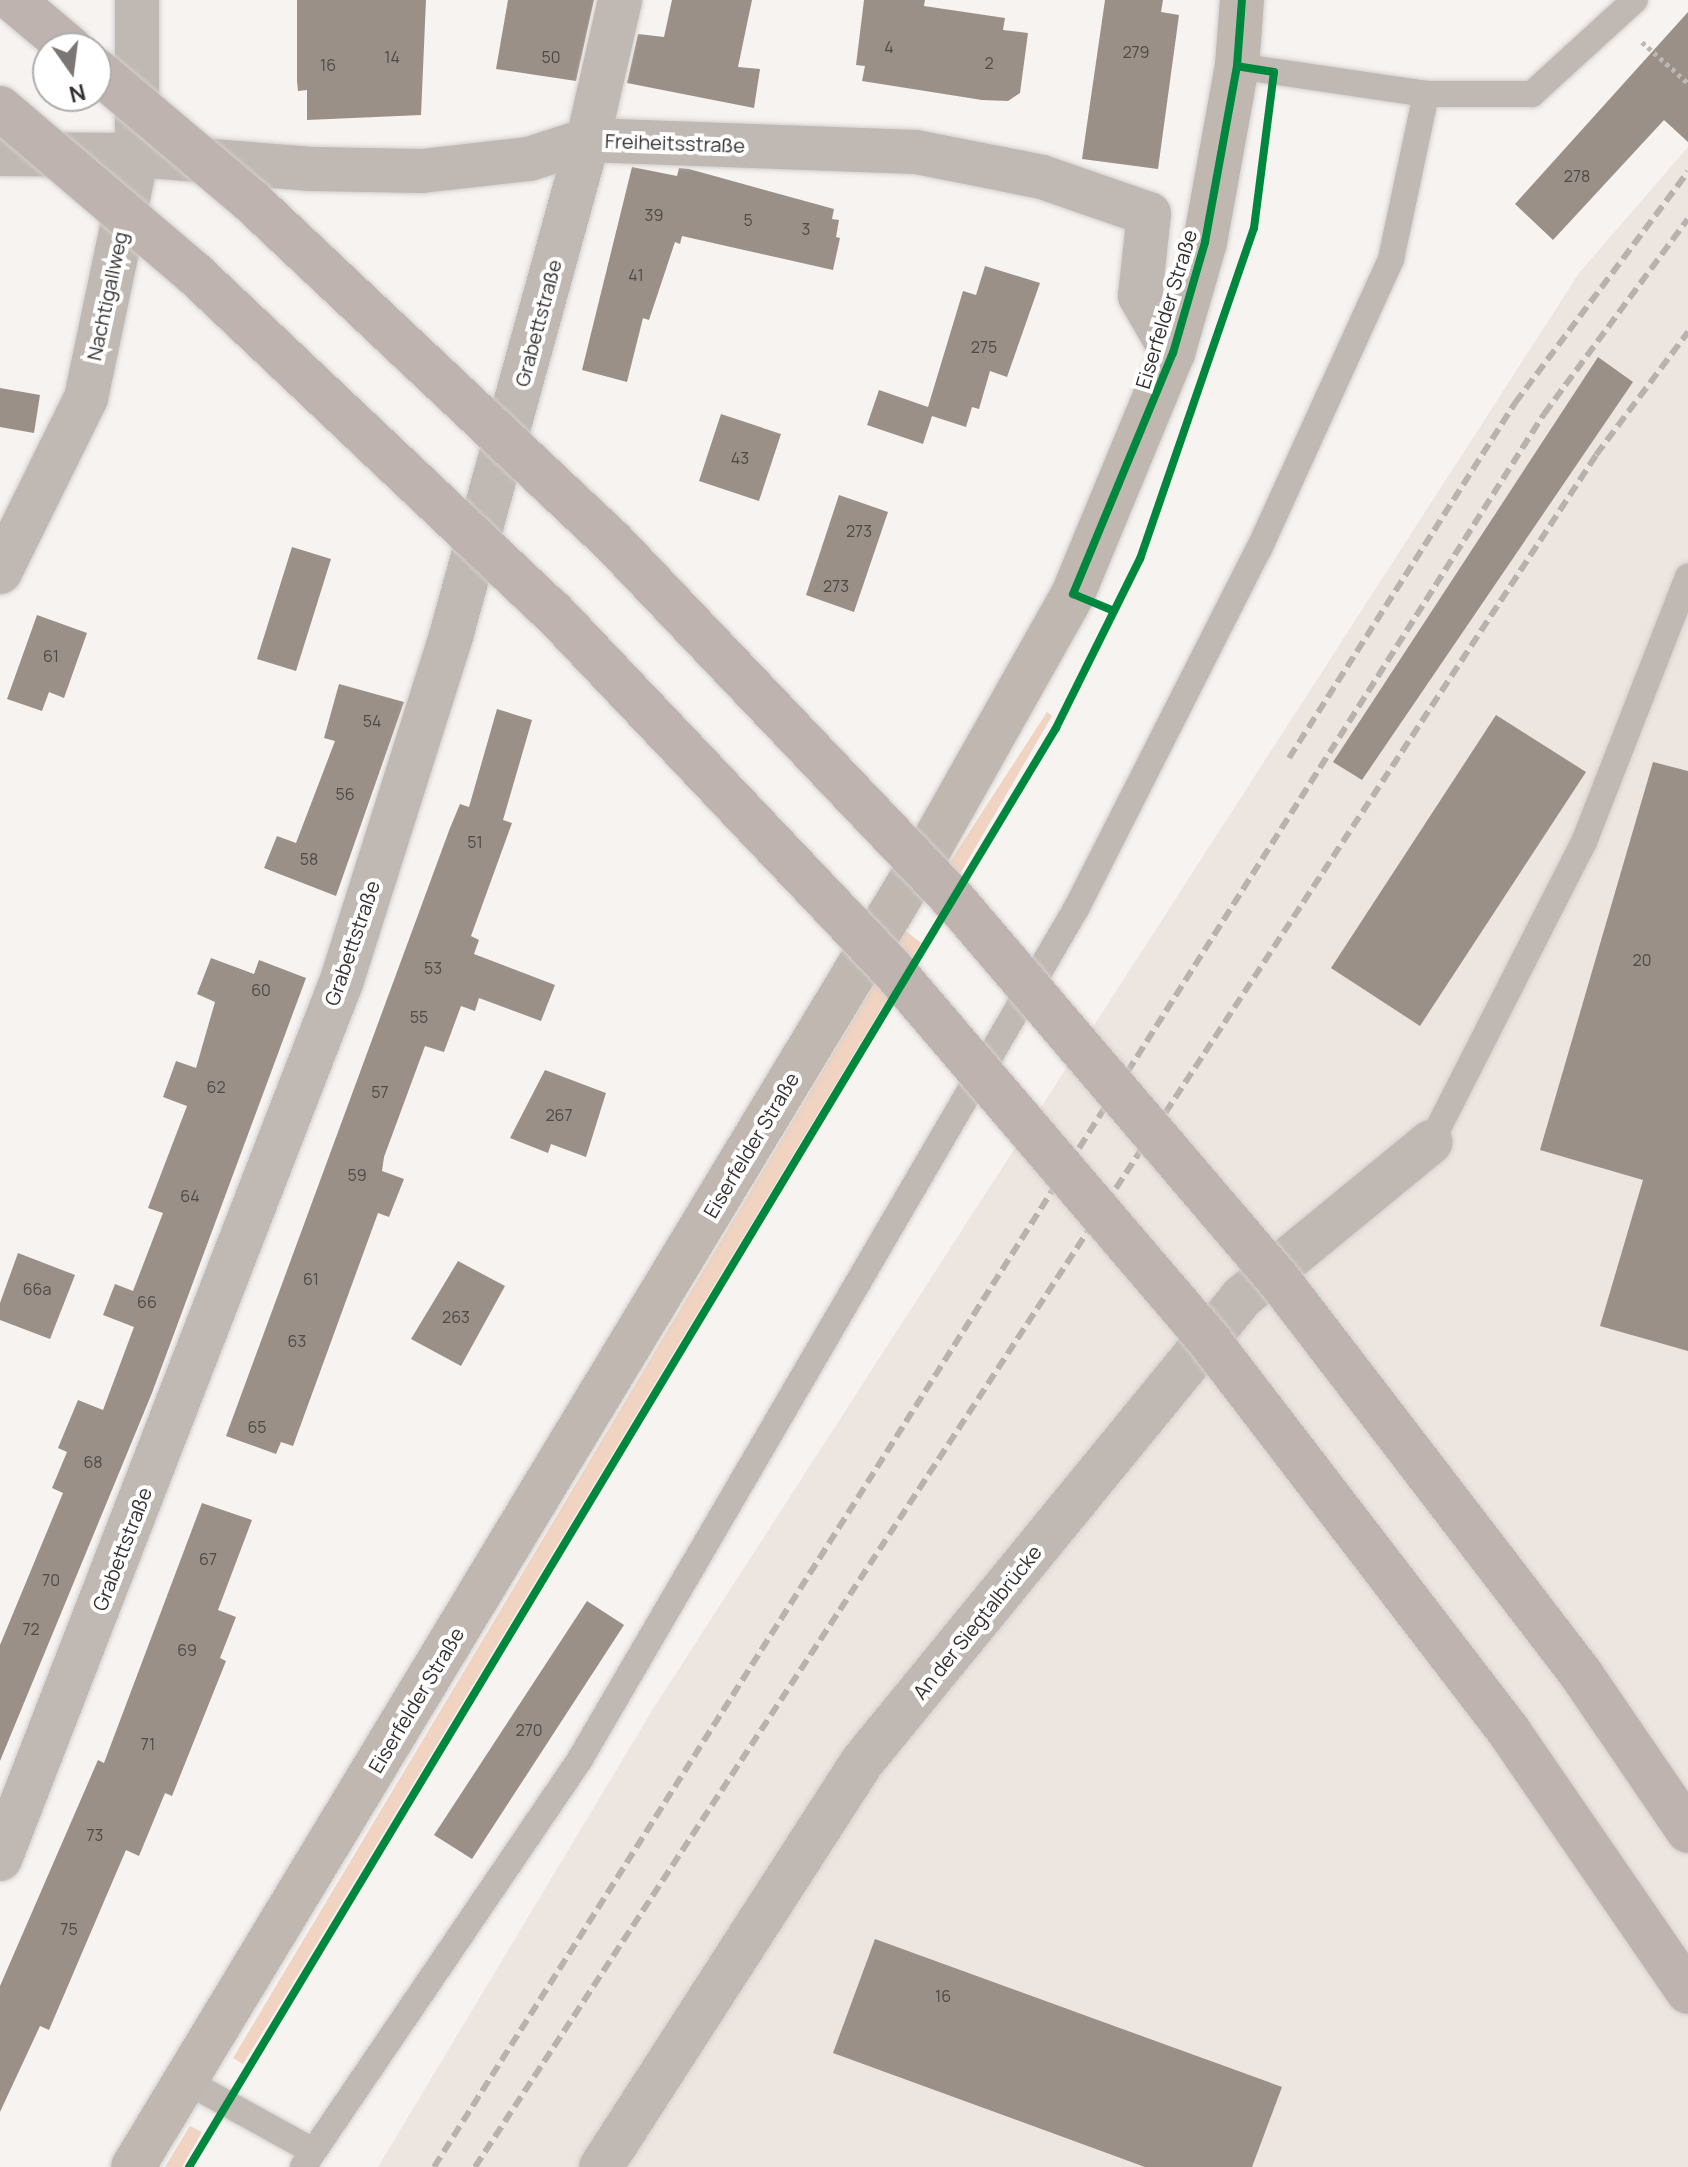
<!DOCTYPE html>
<meta charset="utf-8">
<style>
body{margin:0}
#map{position:relative;width:1688px;height:2167px;overflow:hidden;background:#f6f3f1;font-family:Manrope,sans-serif}
div>[style]{position:absolute}
.built>*{inset:0;background:#ede5e0}
.green>*{inset:0;background:#f0d3c0}
.building>*{inset:0;background:#9b9087}
.path>*{height:5px;margin-top:-2.5px;transform-origin:0;background:repeating-linear-gradient(90deg,#beb8b5 0 4px,transparent 0 8px)}
.roads{filter:drop-shadow(0 0 2px #d2d0cf) drop-shadow(0 0 2px #d2d0cf)}
.service>*{height:26px;margin:-13px;padding:0 13px;transform-origin:13px;border-radius:13px;background:#c0b8b2}
.minor>*{height:44px;margin:-22px;padding:0 22px;transform-origin:22px;border-radius:22px;background:#c0b8b2}
.secondary>*{height:44px;margin:-22px;padding:0 22px;transform-origin:22px;border-radius:22px;background:#bfb7b0}
.motorway>*{height:44px;margin:-22px;padding:0 22px;transform-origin:22px;border-radius:22px;background:#beb3ae}
.rail>*{height:6px;margin-top:-3px;transform-origin:0;background:repeating-linear-gradient(90deg,#b8b2ae 0 12px,transparent 0 18px)}
.bridges{filter:drop-shadow(0 0 2px #d2d0cf) drop-shadow(0 0 2px #d2d0cf)}
.motorway-bridge>*{height:44px;margin:-22px;padding:0 22px;transform-origin:22px;border-radius:22px;background:#beb3ae}
.cycleway>*{height:8px;margin:-4px;padding:0 4px;transform-origin:4px;border-radius:4px;background:#00873e}
span{translate:-50% -50%;white-space:nowrap;text-align:center;line-height:1.15;-webkit-text-stroke:8px #fff;paint-order:stroke}
.number-label{font-size:16px;color:#4e4a46}
.number-label span{-webkit-text-stroke-width:0}
.street-label{font-size:20px;color:#353231}
.north{position:absolute;left:32px;top:32px;width:80px;height:80px;box-sizing:border-box;background:#fff;border:2px solid #aeadad;border-radius:50%;rotate:166deg;font-size:22px;font-weight:700;line-height:32px;text-align:center;color:#353231}
.north::after{content:'';display:block;margin:auto;width:28px;height:36px;background:#797674;clip-path:polygon(50% 0,100% 100%,50% 72%,0 100%)}
</style>
<div id="map">
<div class="built">
<i style="clip-path:polygon(1688px 147px,1688px 2167px,378px 2167px,653px 1709px,1498px 399px,1579px 273px)"></i>
</div>
<div class="green">
<i style="clip-path:polygon(1047px 712px,1052px 716px,960px 874px,948px 865px)"></i>
<i style="clip-path:polygon(906px 931px,921px 943px,285px 1996px,243px 2064px,233px 2058px)"></i>
<i style="clip-path:polygon(190px 2126px,202px 2132px,182px 2167px,165px 2167px)"></i>
</div>
<div class="building">
<i style="clip-path:polygon(297px 0,426px 0,421px 115px,307px 120px,307px 90px,298px 91px,297px 81px)"></i>
<i style="clip-path:polygon(508px 0,594px 0,576px 81px,496px 69px)"></i>
<i style="clip-path:polygon(672px 0,752px 0,738px 67px,760px 69px,754px 108px,627px 83px,638px 34px,664px 37px)"></i>
<i style="clip-path:polygon(864px 0,925px 0,924px 6px,1005px 18px,1003px 30px,1028px 33px,1020px 93px,1008px 101px,982px 100px,862px 81px,865px 66px,856px 65px)"></i>
<i style="clip-path:polygon(1105px 0,1163px 0,1161px 12px,1179px 15px,1158px 169px,1082px 159px)"></i>
<i style="clip-path:polygon(1688px 12px,1688px 142px,1664px 120px,1553px 240px,1515px 204px)"></i>
<i style="clip-path:polygon(632px 167px,677px 176px,679px 168px,689px 169px,834px 209px,832px 219px,839px 220px,836px 237px,840px 238px,833px 270px,682px 236px,680px 244px,675px 242px,649px 320px,643px 318px,627px 382px,582px 370px)"></i>
<i style="clip-path:polygon(985px 266px,1040px 283px,1007px 377px,990px 371px,979px 409px,972px 407px,966px 427px,932px 416px,923px 444px,867px 425px,879px 390px,928px 407px,963px 291px,976px 295px)"></i>
<i style="clip-path:polygon(1598px 357px,1633px 382px,1362px 780px,1333px 762px)"></i>
<i style="clip-path:polygon(0 388px,40px 395px,34px 433px,0 427px)"></i>
<i style="clip-path:polygon(721px 414px,781px 434px,759px 501px,699px 481px)"></i>
<i style="clip-path:polygon(839px 495px,888px 512px,854px 612px,806px 595px)"></i>
<i style="clip-path:polygon(292px 547px,331px 559px,296px 671px,257px 659px)"></i>
<i style="clip-path:polygon(37px 615px,87px 633px,64px 698px,49px 692px,42px 711px,7px 699px)"></i>
<i style="clip-path:polygon(339px 684px,404px 702px,336px 896px,264px 868px,277px 836px,296px 843px,335px 741px,324px 738px)"></i>
<i style="clip-path:polygon(497px 709px,532px 720px,503px 820px,512px 823px,471px 936px,479px 940px,474px 954px,555px 985px,541px 1021px,479px 998px,475px 1011px,461px 1006px,444px 1052px,425px 1046px,384px 1157px,382px 1171px,404px 1179px,389px 1217px,378px 1213px,293px 1446px,281px 1442px,276px 1454px,226px 1436px,450px 828px,460px 804px,469px 807px)"></i>
<i style="clip-path:polygon(1496px 715px,1586px 772px,1420px 1026px,1331px 968px)"></i>
<i style="clip-path:polygon(1653px 762px,1688px 771px,1688px 1351px,1600px 1326px,1643px 1180px,1540px 1150px)"></i>
<i style="clip-path:polygon(211px 958px,254px 974px,259px 960px,306px 978px,152px 1393px,0 1761px,0 1645px,63px 1493px,52px 1488px,67px 1452px,58px 1448px,78px 1400px,103px 1410px,134px 1327px,103px 1315px,115px 1284px,133px 1291px,163px 1213px,148px 1208px,187px 1106px,163px 1097px,176px 1061px,196px 1068px,215px 1002px,197px 994px)"></i>
<i style="clip-path:polygon(545px 1070px,606px 1093px,586px 1157px,551px 1144px,548px 1153px,510px 1138px)"></i>
<i style="clip-path:polygon(18px 1253px,75px 1275px,50px 1339px,0 1320px,0 1303px)"></i>
<i style="clip-path:polygon(458px 1261px,505px 1286px,461px 1366px,411px 1339px)"></i>
<i style="clip-path:polygon(202px 1503px,252px 1520px,218px 1610px,236px 1617px,220px 1658px,226px 1661px,172px 1796px,165px 1793px,139px 1856px,126px 1850px,49px 2030px,40px 2026px,0 2112px,0 1986px,98px 1760px,104px 1763px)"></i>
<i style="clip-path:polygon(587px 1601px,624px 1625px,472px 1859px,434px 1835px)"></i>
<i style="clip-path:polygon(875px 1939px,1282px 2087px,1252px 2167px,1145px 2167px,833px 2053px)"></i>
</div>
<div class="path">
<i style="left:1642px;top:42px;width:62px;rotate:41.7deg"></i>
<i style="left:1135px;top:570px;width:26px;rotate:-67deg"></i>
</div>
<div class="roads">
<div class="service">
<i style="left:1237px;top:66px;width:191px;rotate:8.4deg"></i>
<i style="left:1426px;top:94px;width:106px"></i>
<i style="left:1532px;top:94px;width:139px;rotate:-42.4deg"></i>
<i style="left:1431px;top:1142px;width:337px;rotate:-63deg"></i>
<i style="left:1584px;top:842px;width:285px;rotate:-68.6deg"></i>
<i style="left:186px;top:2081px;width:145px;rotate:28.9deg"></i>
<i style="left:303px;top:2167px;width:491px;rotate:-55.8deg"></i>
<i style="left:579px;top:1761px;width:989px;rotate:-59.75deg"></i>
<i style="left:1077px;top:907px;width:402px;rotate:-63.1deg"></i>
<i style="left:1259px;top:549px;width:319px;rotate:-65.5deg"></i>
<i style="left:1391px;top:259px;width:169px;rotate:-78deg"></i>
</div>
<div class="minor">
<i style="left:0;top:154px;width:137px;rotate:0.4deg"></i>
<i style="left:137px;top:155px;width:175px;rotate:4.6deg"></i>
<i style="left:311px;top:169px;width:111px;rotate:1deg"></i>
<i style="left:422px;top:171px;width:108px;rotate:-6.4deg"></i>
<i style="left:529px;top:159px;width:62px;rotate:-17.9deg"></i>
<i style="left:588px;top:140px;width:328px;rotate:2.1deg"></i>
<i style="left:916px;top:152px;width:128px;rotate:11.2deg"></i>
<i style="left:1042px;top:177px;width:113px;rotate:19.1deg"></i>
<i style="left:1149px;top:214px;width:82px;rotate:96.3deg"></i>
<i style="left:1140px;top:296px;width:66px;rotate:59.9deg"></i>
<i style="left:0;top:572px;width:194px;rotate:-63.7deg"></i>
<i style="left:86px;top:398px;width:248px;rotate:-78.1deg"></i>
<i style="left:137px;top:155px;width:155px;rotate:-90deg"></i>
<i style="left:0;top:1859px;width:943px;rotate:-68.74deg"></i>
<i style="left:342px;top:980px;width:361px;rotate:-72.4deg"></i>
<i style="left:451px;top:636px;width:515px;rotate:-74.56deg"></i>
<i style="left:588px;top:140px;width:144px;rotate:-77.1deg"></i>
<i style="left:601px;top:2167px;width:482px;rotate:-57.2deg"></i>
<i style="left:862px;top:1762px;width:601px;rotate:-50.74deg"></i>
<i style="left:1242px;top:1297px;width:244px;rotate:-39.4deg"></i>
</div>
<div class="secondary">
<i style="left:133px;top:2167px;width:1541px;rotate:-58.86deg"></i>
<i style="left:930px;top:848px;width:291px;rotate:-60.6deg"></i>
<i style="left:1073px;top:594px;width:261px;rotate:-67.5deg"></i>
<i style="left:1173px;top:353px;width:116px;rotate:-73.9deg"></i>
<i style="left:1205px;top:242px;width:179px;rotate:-79.7deg"></i>
<i style="left:1237px;top:66px;width:66px;rotate:-85.7deg"></i>
</div>
<div class="motorway">
<i style="left:13px;top:0;width:75px;rotate:40.1deg"></i>
</div>
</div>
<div class="rail">
<i style="left:1289px;top:758px;width:421px;rotate:-57.5deg"></i>
<i style="left:1515px;top:403px;width:289px;rotate:-53.2deg"></i>
<i style="left:434px;top:2167px;width:2075px;rotate:-57.66deg"></i>
<i style="left:1544px;top:414px;width:242px;rotate:-53.6deg"></i>
<i style="left:475px;top:2167px;width:2046px;rotate:-56.78deg"></i>
<i style="left:1596px;top:455px;width:154px;rotate:-53.2deg"></i>
</div>
<div class="bridges">
<div class="motorway-bridge">
<i style="left:96px;top:70px;width:202px;rotate:40.2deg"></i>
<i style="left:250px;top:200px;width:497px;rotate:43.3deg"></i>
<i style="left:612px;top:541px;width:497px;rotate:46.4deg"></i>
<i style="left:955px;top:901px;width:497px;rotate:49.5deg"></i>
<i style="left:1278px;top:1279px;width:498px;rotate:52.5deg"></i>
<i style="left:1581px;top:1674px;width:190px;rotate:55.7deg"></i>
<i style="left:0;top:108px;width:256px;rotate:40.4deg"></i>
<i style="left:195px;top:274px;width:492px;rotate:43.4deg"></i>
<i style="left:553px;top:612px;width:492px;rotate:46.5deg"></i>
<i style="left:892px;top:969px;width:492px;rotate:49.5deg"></i>
<i style="left:1211px;top:1343px;width:491px;rotate:52.5deg"></i>
<i style="left:1510px;top:1733px;width:314px;rotate:55.5deg"></i>
</div>
</div>
<div class="cycleway">
<i style="left:1114px;top:611px;width:44px;rotate:-157.5deg"></i>
<i style="left:1073px;top:594px;width:261px;rotate:-67.5deg"></i>
<i style="left:1173px;top:353px;width:116px;rotate:-73.9deg"></i>
<i style="left:1205px;top:242px;width:179px;rotate:-79.7deg"></i>
<i style="left:1237px;top:66px;width:66px;rotate:-85.7deg"></i>
<i style="left:189px;top:2167px;width:1680px;rotate:-58.93deg"></i>
<i style="left:1056px;top:728px;width:189px;rotate:-63.6deg"></i>
<i style="left:1140px;top:559px;width:350px;rotate:-71deg"></i>
<i style="left:1254px;top:228px;width:157px;rotate:-82.7deg"></i>
<i style="left:1274px;top:72px;width:37px;rotate:-171deg"></i>
</div>
<div class="number-label">
<span style="left:889px;top:47px">4</span>
<span style="left:1136px;top:52px">279</span>
<span style="left:392px;top:57px">14</span>
<span style="left:551px;top:57px">50</span>
<span style="left:989px;top:63px">2</span>
<span style="left:328px;top:65px">16</span>
<span style="left:1577px;top:176px">278</span>
<span style="left:654px;top:215px">39</span>
<span style="left:748px;top:220px">5</span>
<span style="left:806px;top:229px">3</span>
<span style="left:636px;top:275px">41</span>
<span style="left:984px;top:347px">275</span>
<span style="left:740px;top:458px">43</span>
<span style="left:859px;top:531px">273</span>
<span style="left:836px;top:586px">273</span>
<span style="left:51px;top:656px">61</span>
<span style="left:372px;top:721px">54</span>
<span style="left:345px;top:794px">56</span>
<span style="left:475px;top:842px">51</span>
<span style="left:309px;top:859px">58</span>
<span style="left:1642px;top:960px">20</span>
<span style="left:433px;top:968px">53</span>
<span style="left:261px;top:990px">60</span>
<span style="left:419px;top:1017px">55</span>
<span style="left:216px;top:1087px">62</span>
<span style="left:380px;top:1092px">57</span>
<span style="left:559px;top:1115px">267</span>
<span style="left:357px;top:1175px">59</span>
<span style="left:190px;top:1196px">64</span>
<span style="left:311px;top:1279px">61</span>
<span style="left:37px;top:1289px">66a</span>
<span style="left:147px;top:1302px">66</span>
<span style="left:456px;top:1317px">263</span>
<span style="left:297px;top:1341px">63</span>
<span style="left:257px;top:1427px">65</span>
<span style="left:93px;top:1462px">68</span>
<span style="left:208px;top:1559px">67</span>
<span style="left:51px;top:1580px">70</span>
<span style="left:31px;top:1629px">72</span>
<span style="left:187px;top:1650px">69</span>
<span style="left:529px;top:1730px">270</span>
<span style="left:148px;top:1744px">71</span>
<span style="left:95px;top:1835px">73</span>
<span style="left:69px;top:1929px">75</span>
<span style="left:943px;top:1996px">16</span>
</div>
<div class="street-label">
<span style="left:675px;top:143px;rotate:2deg">Freiheitsstraße</span>
<span style="left:107px;top:296px;rotate:-78deg">Nachtigallweg</span>
<span style="left:1166px;top:309px;rotate:-73deg">Eiserfelder Straße</span>
<span style="left:538px;top:323px;rotate:-75deg">Grabettstraße</span>
<span style="left:352px;top:943px;rotate:-71deg">Grabettstraße</span>
<span style="left:751px;top:1145px;rotate:-59deg">Eiserfelder Straße</span>
<span style="left:122px;top:1549px;rotate:-69deg">Grabettstraße</span>
<span style="left:977px;top:1622px;rotate:-51deg">An der Siegtalbrücke</span>
<span style="left:416px;top:1700px;rotate:-59deg">Eiserfelder Straße</span>
</div>
<div class="north">N</div>
</div>
